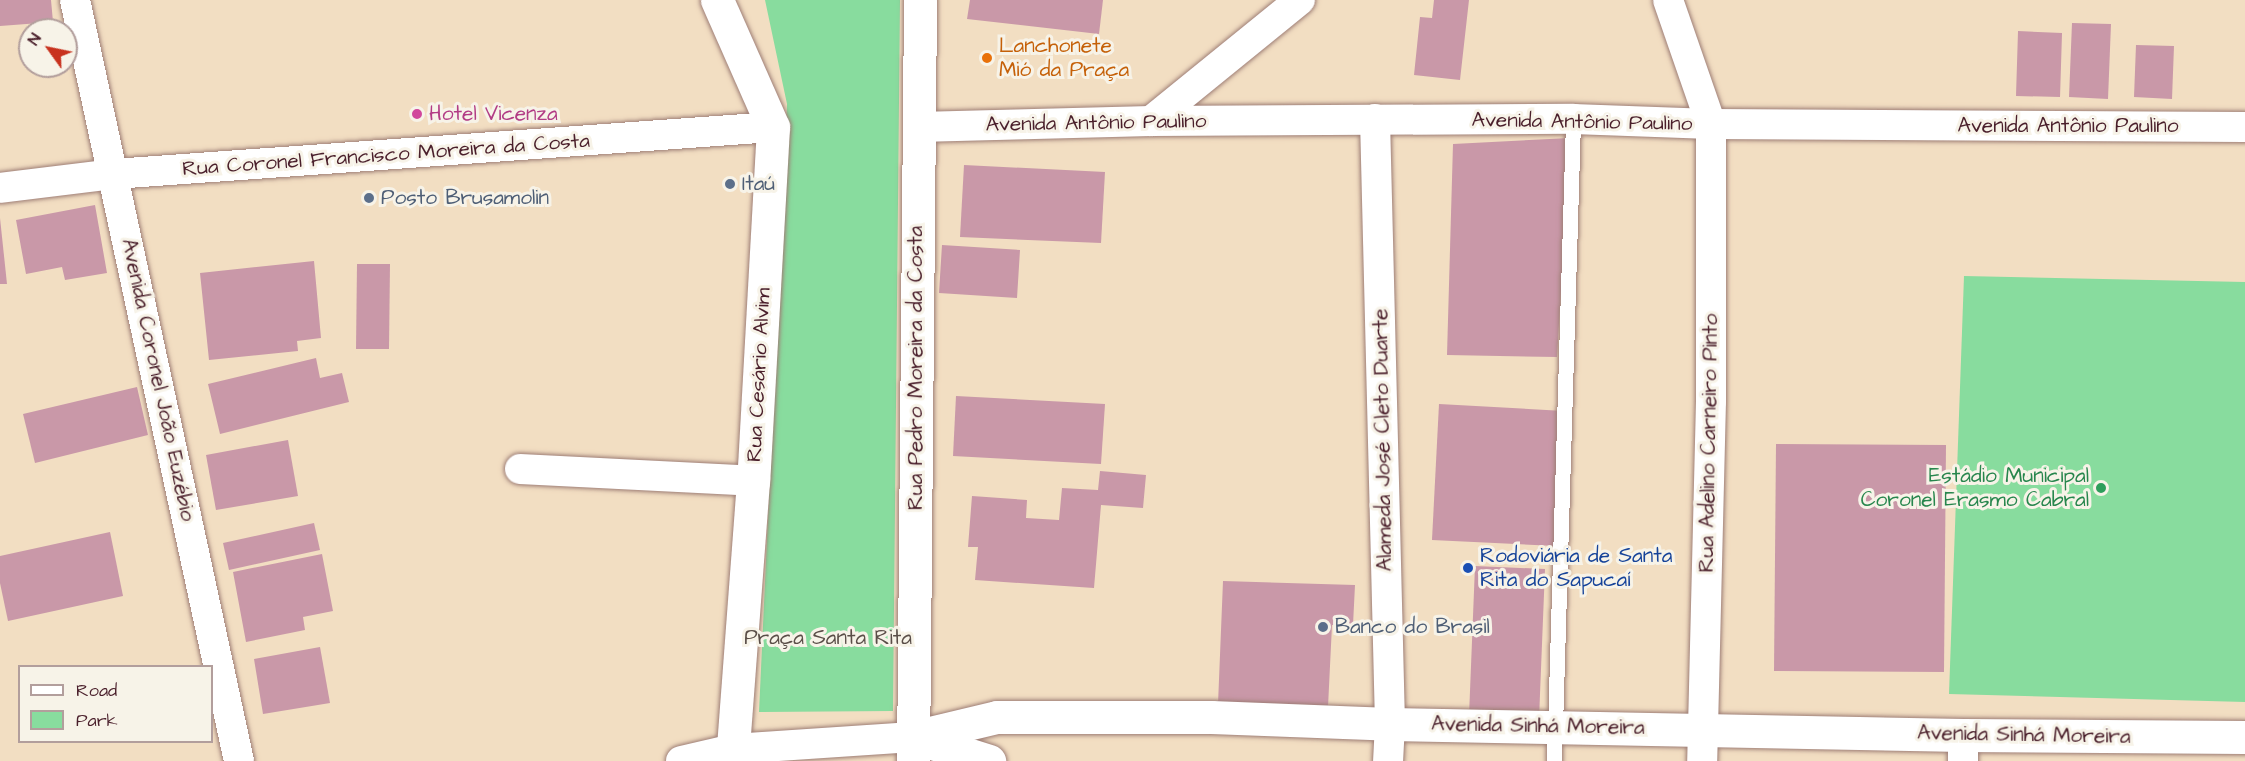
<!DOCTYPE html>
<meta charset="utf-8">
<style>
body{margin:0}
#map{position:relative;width:2245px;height:761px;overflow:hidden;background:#f2dec2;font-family:"Architects Daughter",sans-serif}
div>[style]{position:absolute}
.green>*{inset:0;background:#88dc9e}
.building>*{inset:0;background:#c998a8}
.roads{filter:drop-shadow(0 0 2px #9e7e76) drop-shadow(0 0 2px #9e7e76)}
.service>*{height:15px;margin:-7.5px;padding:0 7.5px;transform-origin:7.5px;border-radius:7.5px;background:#fff}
.minor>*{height:30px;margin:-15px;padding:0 15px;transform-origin:15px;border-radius:15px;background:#fff}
.tertiary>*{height:33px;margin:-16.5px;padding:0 16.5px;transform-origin:16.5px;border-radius:16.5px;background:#fff}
.secondary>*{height:33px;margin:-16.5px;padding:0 16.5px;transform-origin:16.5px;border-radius:16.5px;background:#fff}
.dots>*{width:16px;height:16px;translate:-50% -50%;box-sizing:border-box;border:3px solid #f7f3e8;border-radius:50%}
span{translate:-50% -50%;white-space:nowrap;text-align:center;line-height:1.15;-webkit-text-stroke:6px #f7f3e8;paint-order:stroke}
.food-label{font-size:21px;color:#c56008}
.left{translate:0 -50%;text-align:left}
.hotel-label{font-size:21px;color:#b23c85}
.street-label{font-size:21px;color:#4a1f2b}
.service-label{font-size:21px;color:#4e5e75}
.leisure-label{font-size:21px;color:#27864d}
.right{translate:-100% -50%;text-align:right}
.transit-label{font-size:21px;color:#164399}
.park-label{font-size:21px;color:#5a4e48}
.legend{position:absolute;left:18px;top:665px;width:195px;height:78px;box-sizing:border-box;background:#f7f3e8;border:2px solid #b29e9c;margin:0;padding:8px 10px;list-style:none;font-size:18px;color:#4a1f2b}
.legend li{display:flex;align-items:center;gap:12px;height:30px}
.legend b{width:30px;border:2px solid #b29e9c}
.north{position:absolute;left:18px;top:18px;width:60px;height:60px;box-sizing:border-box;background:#f7f3e8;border:2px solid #b29e9c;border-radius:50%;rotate:303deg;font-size:16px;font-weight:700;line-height:24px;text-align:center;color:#4a1f2b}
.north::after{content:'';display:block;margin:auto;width:21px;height:27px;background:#c8321e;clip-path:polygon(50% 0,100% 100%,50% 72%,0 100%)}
</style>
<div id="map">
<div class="green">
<i style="clip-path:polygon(765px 0,900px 0,893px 711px,759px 712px,787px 104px)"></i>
<i style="clip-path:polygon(1964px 276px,2245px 282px,2245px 702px,1949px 694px)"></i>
</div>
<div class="building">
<i style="clip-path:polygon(0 0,51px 0,53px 22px,0 26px)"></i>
<i style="clip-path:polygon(970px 0,1103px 0,1099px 34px,967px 19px)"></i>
<i style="clip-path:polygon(1434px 0,1469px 0,1460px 80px,1414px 75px,1420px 17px,1432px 18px)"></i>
<i style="clip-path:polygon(2072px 23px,2111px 24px,2108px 99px,2069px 97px)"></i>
<i style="clip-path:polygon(2018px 31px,2062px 33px,2060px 97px,2016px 96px)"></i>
<i style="clip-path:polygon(2136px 45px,2174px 46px,2172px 99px,2134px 97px)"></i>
<i style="clip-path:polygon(1570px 138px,1557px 357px,1447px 355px,1453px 144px)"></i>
<i style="clip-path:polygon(964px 165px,1105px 172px,1101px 243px,960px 237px)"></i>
<i style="clip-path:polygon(95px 205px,107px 273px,65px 280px,62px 267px,26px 274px,16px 220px)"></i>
<i style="clip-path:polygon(0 218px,7px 284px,0 284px)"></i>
<i style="clip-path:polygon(942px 245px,1020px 250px,1017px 298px,939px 293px)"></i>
<i style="clip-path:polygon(314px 261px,321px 338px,297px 341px,298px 351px,209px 360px,200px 273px)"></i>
<i style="clip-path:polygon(357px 264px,390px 264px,389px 349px,356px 349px)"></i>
<i style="clip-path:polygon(316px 358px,320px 378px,342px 373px,349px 402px,220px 434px,208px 384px)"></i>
<i style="clip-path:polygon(137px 387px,148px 435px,35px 463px,23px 414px)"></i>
<i style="clip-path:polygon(956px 396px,1105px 404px,1101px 464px,953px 456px)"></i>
<i style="clip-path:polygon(1439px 404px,1564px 411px,1556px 546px,1432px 540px)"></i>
<i style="clip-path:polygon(288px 440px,298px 496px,216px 510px,206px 455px)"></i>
<i style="clip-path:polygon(1776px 444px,1946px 445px,1944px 672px,1774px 671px)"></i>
<i style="clip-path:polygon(1100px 471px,1146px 475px,1143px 508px,1101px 505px,1094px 588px,975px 580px,978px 547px,968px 547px,972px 496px,1027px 500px,1026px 518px,1059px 520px,1062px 488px,1098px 490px)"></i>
<i style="clip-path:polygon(314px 523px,320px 550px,229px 570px,223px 543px)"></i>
<i style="clip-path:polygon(110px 532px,123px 596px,8px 621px,0 583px,0 556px)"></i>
<i style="clip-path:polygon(322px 554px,333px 611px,303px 617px,305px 630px,246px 642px,233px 572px)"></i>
<i style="clip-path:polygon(1475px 566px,1545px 569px,1539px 719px,1469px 716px)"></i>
<i style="clip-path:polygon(1223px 581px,1355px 585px,1353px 625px,1332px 625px,1328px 707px,1218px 704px)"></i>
<i style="clip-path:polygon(320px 647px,330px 703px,263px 714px,254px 659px)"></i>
</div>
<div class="roads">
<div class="service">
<i style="left:1554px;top:761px;width:642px;rotate:-88.3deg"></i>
</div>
<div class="minor">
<i style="left:75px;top:0;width:778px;rotate:77.84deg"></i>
<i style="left:1668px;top:0;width:131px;rotate:70.9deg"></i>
<i style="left:1711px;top:124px;width:277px;rotate:90deg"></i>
<i style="left:1711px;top:401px;width:360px;rotate:91.4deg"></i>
<i style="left:1375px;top:119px;width:605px;rotate:88.58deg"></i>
<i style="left:1390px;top:724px;width:37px;rotate:93deg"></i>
<i style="left:1151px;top:121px;width:192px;rotate:-39.1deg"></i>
<i style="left:918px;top:127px;width:233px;rotate:-1.5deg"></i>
<i style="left:1151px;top:121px;width:422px;rotate:-0.3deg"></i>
<i style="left:1573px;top:119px;width:138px;rotate:2.1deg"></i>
<i style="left:1711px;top:124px;width:534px;rotate:0.32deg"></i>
<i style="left:0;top:188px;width:115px;rotate:-7deg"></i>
<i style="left:114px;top:174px;width:661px;rotate:-4.08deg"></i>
<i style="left:520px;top:469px;width:233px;rotate:2.9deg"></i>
<i style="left:681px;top:761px;width:53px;rotate:-13deg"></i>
<i style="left:733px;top:749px;width:180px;rotate:-3.8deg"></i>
<i style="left:1963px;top:761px;width:26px;rotate:-90deg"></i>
</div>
<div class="tertiary">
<i style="left:913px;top:737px;width:86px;rotate:-13.4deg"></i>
<i style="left:997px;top:717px;width:214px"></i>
<i style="left:1211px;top:717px;width:179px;rotate:2.2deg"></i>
<i style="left:1390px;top:724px;width:573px;rotate:1.1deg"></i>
<i style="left:1963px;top:735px;width:282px;rotate:0.4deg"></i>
<i style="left:913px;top:737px;width:80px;rotate:17.5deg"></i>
</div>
<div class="secondary">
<i style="left:717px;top:0;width:139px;rotate:66.2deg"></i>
<i style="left:773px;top:127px;width:355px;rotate:93.2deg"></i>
<i style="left:753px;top:481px;width:269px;rotate:94.3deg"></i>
<i style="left:913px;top:761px;width:761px;rotate:-89.47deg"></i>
</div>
</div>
<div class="dots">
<i style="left:987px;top:58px;background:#e8710a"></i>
<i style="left:417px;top:114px;background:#d1479c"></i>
<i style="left:730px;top:184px;background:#5c6f8a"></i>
<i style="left:369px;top:198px;background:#5c6f8a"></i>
<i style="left:2101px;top:488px;background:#2e9e5b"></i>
<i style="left:1468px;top:568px;background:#1a4fb4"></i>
<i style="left:1323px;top:627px;background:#5c6f8a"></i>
</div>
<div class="food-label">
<span class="left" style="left:999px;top:58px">Lanchonete<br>Mió da Praça</span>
</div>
<div class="hotel-label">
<span class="left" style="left:429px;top:114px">Hotel Vicenza</span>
</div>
<div class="street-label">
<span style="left:1582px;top:122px;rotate:1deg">Avenida Antônio Paulino</span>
<span style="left:1096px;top:123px;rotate:-1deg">Avenida Antônio Paulino</span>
<span style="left:2068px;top:126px">Avenida Antônio Paulino</span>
<span style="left:386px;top:155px;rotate:-4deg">Rua Coronel Francisco Moreira da Costa</span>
<span style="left:916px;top:368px;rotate:-90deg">Rua Pedro Moreira da Costa</span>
<span style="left:759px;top:375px;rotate:-87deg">Rua Cesário Alvim</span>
<span style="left:158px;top:380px;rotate:78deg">Avenida Coronel João Euzébio</span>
<span style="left:1383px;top:440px;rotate:-91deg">Alameda José Cleto Duarte</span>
<span style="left:1709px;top:443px;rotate:-89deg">Rua Adelino Carneiro Pinto</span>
<span style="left:1538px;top:726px;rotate:1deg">Avenida Sinhá Moreira</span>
<span style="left:2024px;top:735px;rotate:1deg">Avenida Sinhá Moreira</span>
</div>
<div class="service-label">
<span class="left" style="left:742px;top:184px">Itaú</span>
<span class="left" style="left:381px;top:198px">Posto Brusamolin</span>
<span class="left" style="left:1335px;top:627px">Banco do Brasil</span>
</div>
<div class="leisure-label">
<span class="right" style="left:2089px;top:488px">Estádio Municipal<br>Coronel Erasmo Cabral</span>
</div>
<div class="transit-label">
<span class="left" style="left:1480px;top:568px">Rodoviária de Santa<br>Rita do Sapucaí</span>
</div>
<div class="park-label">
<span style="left:828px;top:638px">Praça Santa Rita</span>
</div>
<ul class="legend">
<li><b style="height:8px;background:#fff"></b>Road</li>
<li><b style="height:16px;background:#88dc9e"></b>Park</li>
</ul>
<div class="north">N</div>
</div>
